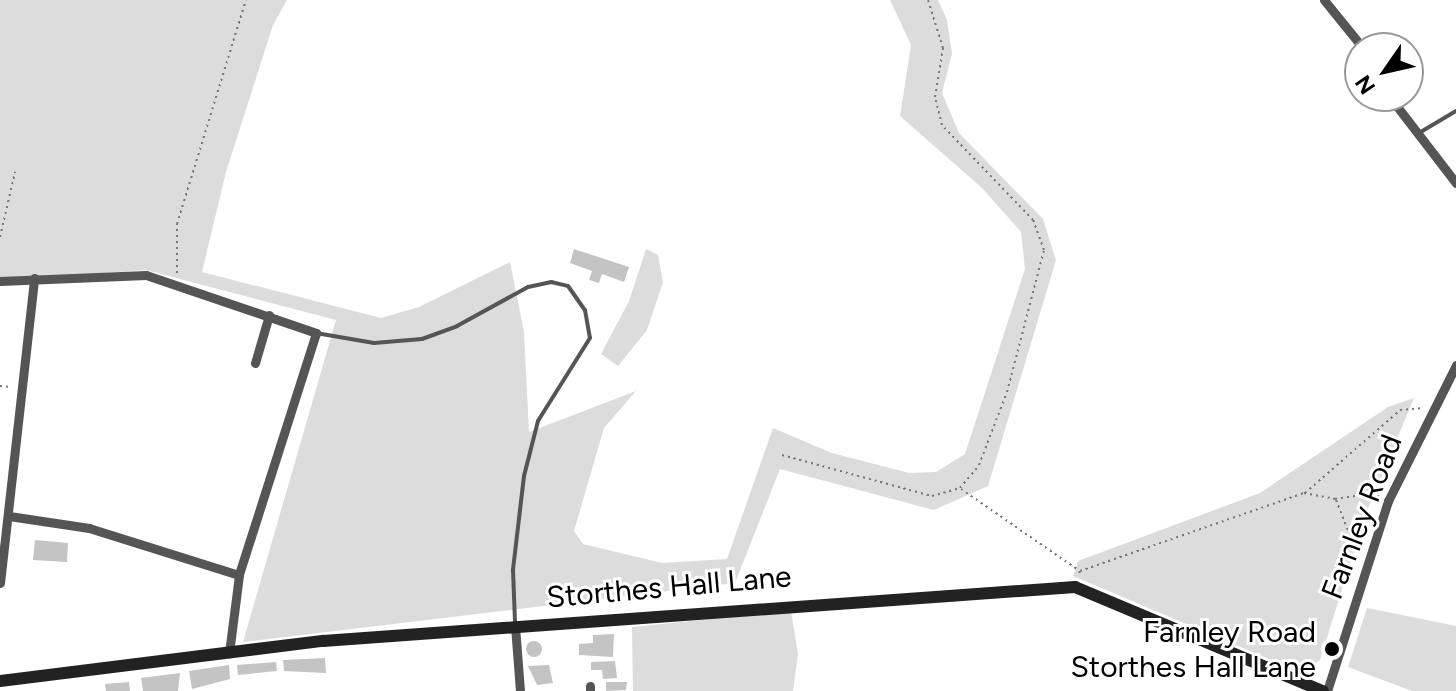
<!DOCTYPE html>
<style>
body{margin:0}
#map{position:relative;width:1456px;height:691px;overflow:hidden;background:#fff;font-family:Figtree,sans-serif}
div>[style]{position:absolute}
.green>*{inset:0;background:#dcdcdc}
.building>*{inset:0;background:#c4c4c4}
.round{border-radius:50%}
.path>*{height:2px;margin-top:-1px;transform-origin:0;background:repeating-linear-gradient(90deg,#777 0 2px,transparent 0 6px)}
.lane>*{height:4px;margin:-2px;padding:0 2px;transform-origin:2px;border-radius:2px;background:#555}
.street>*{height:9px;margin:-4.5px;padding:0 4.5px;transform-origin:4.5px;border-radius:4.5px;background:#555}
.secondary>*{height:12px;margin:-6px;padding:0 6px;transform-origin:6px;border-radius:6px;background:#222}
.dots>*{width:22px;height:22px;translate:-50% -50%;box-sizing:border-box;border:4px solid #fff;border-radius:50%}
span{translate:-50% -50%;white-space:nowrap;text-align:center;line-height:1.15;-webkit-text-stroke:6px #fff;paint-order:stroke}
.street-label{font-size:30px;color:#000}
.poi-label{font-size:30px;color:#000}
.right{translate:-100% -50%;text-align:right}
.north{position:absolute;left:1344px;top:32px;width:80px;height:80px;box-sizing:border-box;background:#fff;border:2px solid #999;border-radius:50%;rotate:236deg;font-size:22px;font-weight:700;line-height:32px;text-align:center;color:#000}
.north::after{content:'';display:block;margin:auto;width:28px;height:36px;background:#000;clip-path:polygon(50% 0,100% 100%,50% 72%,0 100%)}
</style>
<div id="map">
<div class="green">
<i style="clip-path:polygon(0 0,287px 0,273px 25px,226px 172px,202px 272px,381px 318px,419px 307px,510px 262px,524px 332px,529px 432px,636px 391px,604px 428px,574px 531px,583px 544px,662px 563px,727px 559px,773px 428px,832px 453px,909px 473px,936px 472px,965px 454px,1025px 269px,1021px 232px,982px 188px,900px 116px,911px 45px,890px 0,938px 0,947px 20px,952px 54px,942px 93px,959px 133px,1043px 219px,1056px 260px,988px 486px,934px 510px,780px 469px,735px 583px,243px 642px,336px 320px,146px 270px,0 280px)"></i>
<i style="clip-path:polygon(646px 249px,658px 255px,663px 282px,647px 330px,618px 366px,601px 354px,629px 301px)"></i>
<i style="clip-path:polygon(1414px 398px,1365px 516px,1320px 660px,1302px 673px,1073px 576px,1078px 561px,1260px 493px,1388px 407px)"></i>
<i style="clip-path:polygon(1367px 608px,1456px 626px,1456px 691px,1412px 691px,1348px 667px)"></i>
<i style="clip-path:polygon(791px 611px,798px 654px,793px 691px,633px 691px,632px 627px)"></i>
</div>
<div class="building">
<i style="clip-path:polygon(574px 249px,629px 267px,624px 282px,602px 274px,599px 283px,589px 280px,592px 271px,570px 263px)"></i>
<i style="clip-path:polygon(35px 540px,68px 543px,67px 562px,33px 560px)"></i>
<i style="clip-path:polygon(614px 634px,613px 657px,579px 655px,579px 644px,593px 643px,593px 635px)"></i>
<i class="round" style="left:526px;top:641px;width:16px;height:16px"></i>
<i style="clip-path:polygon(325px 658px,326px 673px,284px 671px,283px 660px)"></i>
<i style="clip-path:polygon(615px 661px,617px 678px,603px 679px,602px 670px,591px 670px,591px 662px)"></i>
<i style="clip-path:polygon(276px 662px,277px 671px,238px 675px,237px 665px)"></i>
<i style="clip-path:polygon(229px 665px,230px 679px,192px 689px,189px 671px)"></i>
<i style="clip-path:polygon(549px 665px,553px 683px,537px 685px,528px 666px)"></i>
<i style="clip-path:polygon(180px 673px,178px 691px,143px 691px,141px 678px)"></i>
<i style="clip-path:polygon(129px 682px,130px 691px,106px 691px,105px 684px)"></i>
<i style="clip-path:polygon(606px 682px,627px 682px,626px 690px,606px 691px)"></i>
</div>
<div class="path">
<i style="left:0;top:237px;width:67px;rotate:-77deg"></i>
<i style="left:177px;top:273px;width:49px;rotate:-90deg"></i>
<i style="left:177px;top:224px;width:234px;rotate:-72.9deg"></i>
<i style="left:0;top:386px;width:11px;rotate:5deg"></i>
<i style="left:782px;top:455px;width:156px;rotate:15.3deg"></i>
<i style="left:932px;top:496px;width:29px;rotate:-16deg"></i>
<i style="left:960px;top:488px;width:30px;rotate:-50deg"></i>
<i style="left:979px;top:465px;width:78px;rotate:-69deg"></i>
<i style="left:1007px;top:392px;width:147px;rotate:-75.4deg"></i>
<i style="left:1044px;top:250px;width:32px;rotate:-110deg"></i>
<i style="left:1033px;top:220px;width:132px;rotate:-133.8deg"></i>
<i style="left:942px;top:125px;width:29px;rotate:-104deg"></i>
<i style="left:935px;top:97px;width:50px;rotate:-80.7deg"></i>
<i style="left:943px;top:48px;width:50px;rotate:-107.4deg"></i>
<i style="left:961px;top:489px;width:145px;rotate:34.6deg"></i>
<i style="left:1080px;top:571px;width:5px;rotate:112deg"></i>
<i style="left:1305px;top:493px;width:126px;rotate:-41.1deg"></i>
<i style="left:1400px;top:410px;width:23px;rotate:-5deg"></i>
<i style="left:1336px;top:500px;width:46px;rotate:68.4deg"></i>
<i style="left:1353px;top:543px;width:12px;rotate:31deg"></i>
<i style="left:1080px;top:571px;width:237px;rotate:-19.2deg"></i>
<i style="left:1304px;top:493px;width:32px;rotate:11deg"></i>
<i style="left:1335px;top:499px;width:37px;rotate:-9deg"></i>
<i style="left:1372px;top:493px;width:9px;rotate:27deg"></i>
</div>
<div class="lane">
<i style="left:1419px;top:133px;width:43px;rotate:-30.7deg"></i>
<i style="left:316px;top:333px;width:59px;rotate:9.8deg"></i>
<i style="left:374px;top:343px;width:48px;rotate:-4.8deg"></i>
<i style="left:422px;top:339px;width:37px;rotate:-20deg"></i>
<i style="left:457px;top:326px;width:81px;rotate:-28.8deg"></i>
<i style="left:528px;top:287px;width:24px;rotate:-12deg"></i>
<i style="left:551px;top:282px;width:17px;rotate:13deg"></i>
<i style="left:568px;top:286px;width:29px;rotate:55deg"></i>
<i style="left:585px;top:310px;width:28px;rotate:80deg"></i>
<i style="left:590px;top:338px;width:98px;rotate:122.1deg"></i>
<i style="left:538px;top:421px;width:57px;rotate:104.3deg"></i>
<i style="left:524px;top:476px;width:95px;rotate:96.7deg"></i>
<i style="left:513px;top:570px;width:53px;rotate:87.8deg"></i>
</div>
<div class="street">
<i style="left:1324px;top:0;width:62px;rotate:50.9deg"></i>
<i style="left:1389px;top:96px;width:110px;rotate:52.4deg"></i>
<i style="left:0;top:281px;width:146px;rotate:-2.4deg"></i>
<i style="left:146px;top:275px;width:180px;rotate:18.8deg"></i>
<i style="left:316px;top:333px;width:254px;rotate:107.7deg"></i>
<i style="left:239px;top:575px;width:79px;rotate:97.3deg"></i>
<i style="left:255px;top:363px;width:50px;rotate:-73.7deg"></i>
<i style="left:9px;top:516px;width:81px;rotate:8.5deg"></i>
<i style="left:89px;top:528px;width:157px;rotate:17.4deg"></i>
<i style="left:0;top:583px;width:307px;rotate:-83.6deg"></i>
<i style="left:515px;top:626px;width:65px;rotate:85.6deg"></i>
<i style="left:590px;top:691px;width:5px;rotate:-90deg"></i>
<i style="left:1327px;top:691px;width:200px;rotate:-72.2deg"></i>
<i style="left:1388px;top:501px;width:152px;rotate:-63.4deg"></i>
</div>
<div class="secondary">
<i style="left:0;top:681px;width:325px;rotate:-7.1deg"></i>
<i style="left:323px;top:641px;width:754px;rotate:-4.11deg"></i>
<i style="left:1075px;top:587px;width:269px;rotate:22.8deg"></i>
</div>
<div class="dots">
<i style="left:1332px;top:649px;background:#000"></i>
</div>
<div class="street-label">
<span style="left:1362px;top:517px;rotate:-69deg">Farnley Road</span>
<span style="left:669px;top:587px;rotate:-5deg">Storthes Hall Lane</span>
</div>
<div class="poi-label">
<span class="right" style="left:1316px;top:649px">Farnley Road<br>Storthes Hall Lane</span>
</div>
<div class="north">N</div>
</div>
